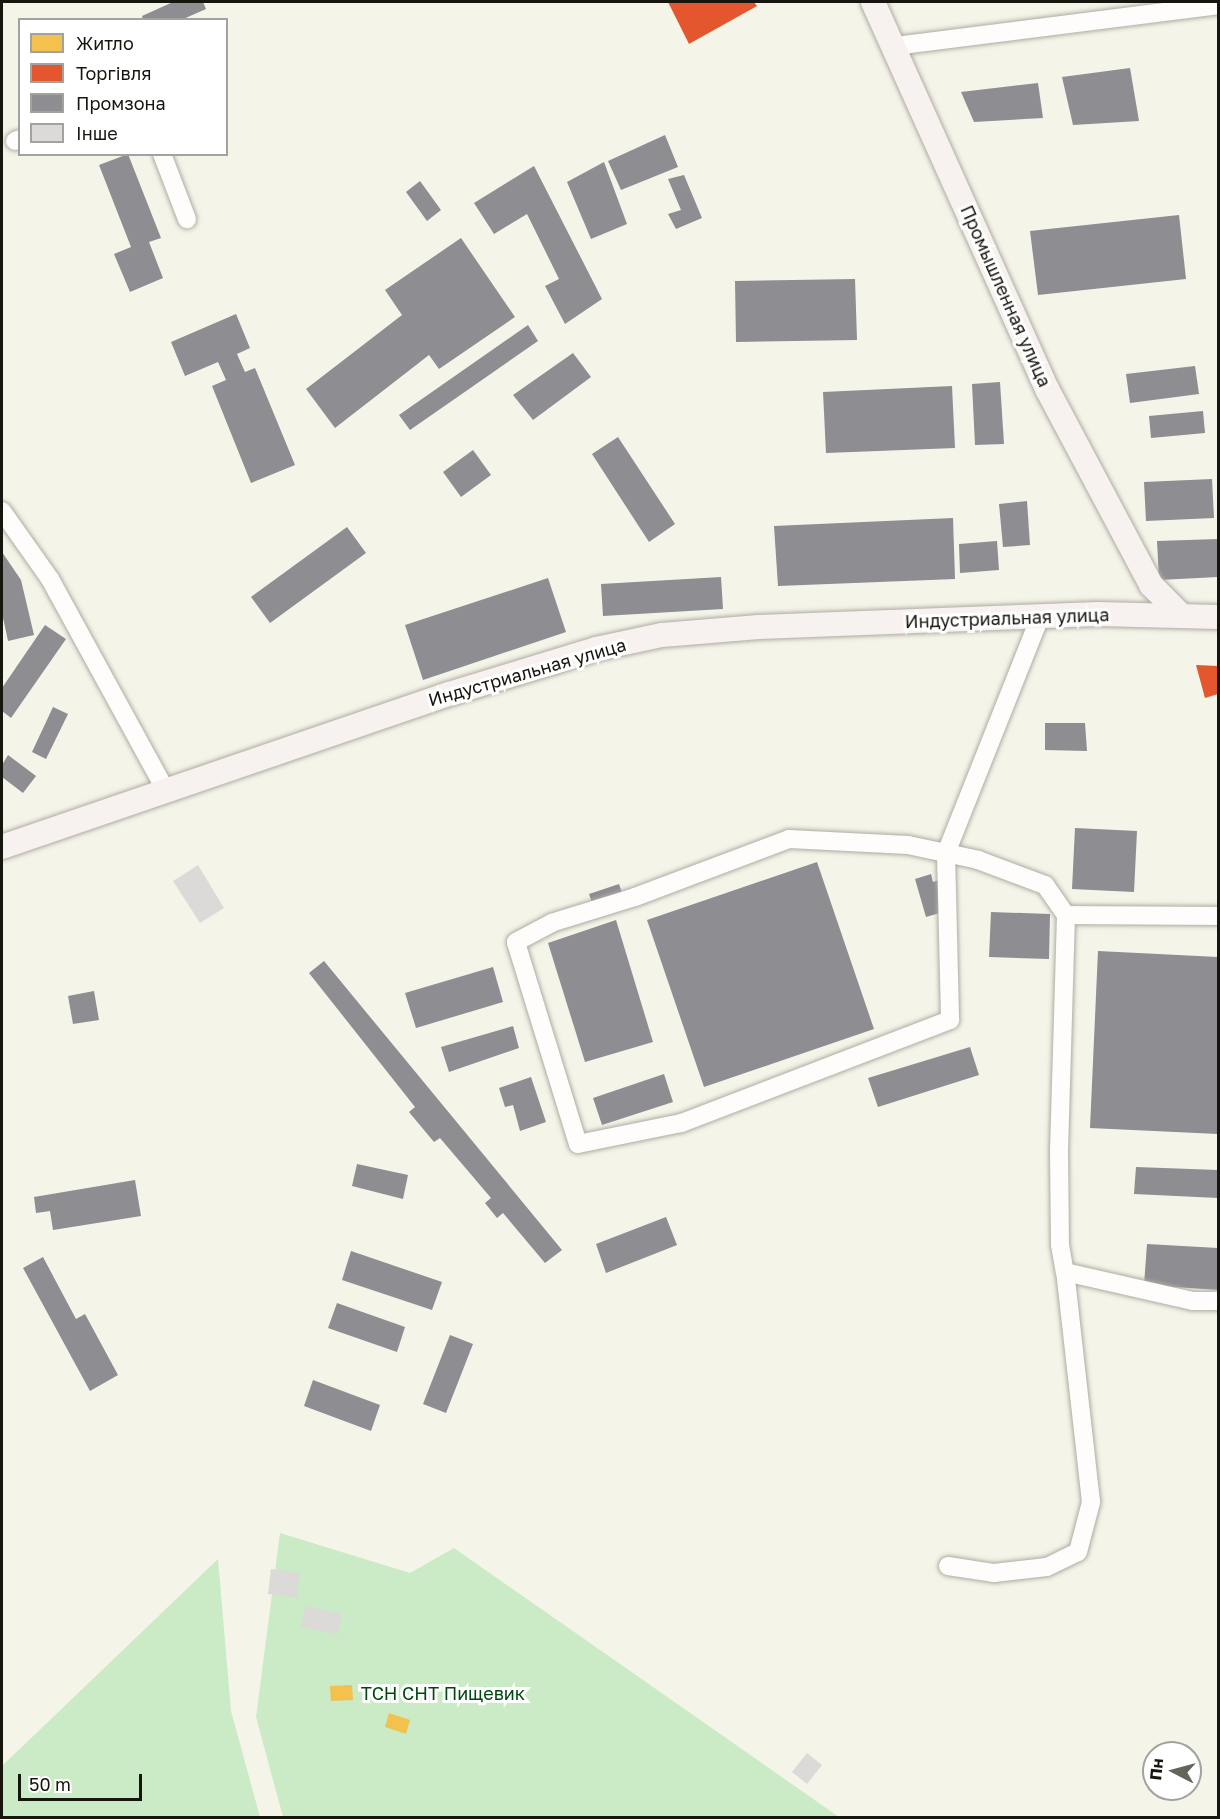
<!DOCTYPE html>
<meta charset="utf-8">
<style>
body{margin:0}
#map{position:relative;width:1220px;height:1819px;overflow:hidden;background:#f5f4e8;font-family:"Golos Text",sans-serif}
div>[style]{position:absolute}
.green>*{inset:0;background:#caebc5}
.homes>*{inset:0;background:#f2c14e}
.shops>*{inset:0;background:#e4572e}
.industry>*{inset:0;background:#8d8d92}
.building>*{inset:0;background:#dcdad9}
.roads{filter:drop-shadow(0 0 2px #aeaca3) drop-shadow(0 0 2px #aeaca3)}
.minor>*{height:18px;margin:-9px;padding:0 9px;transform-origin:9px;border-radius:9px;background:#fefdfc}
.major>*{height:24px;margin:-12px;padding:0 12px;transform-origin:12px;border-radius:12px;background:#f7f1ef}
span{translate:-50% -50%;white-space:nowrap;text-align:center;line-height:1.15;-webkit-text-stroke:6px #fff;paint-order:stroke}
.street-label{font-size:18px;color:#17160e}
.park-label{font-size:18px;color:#00480f}
.frame{position:absolute;inset:0;border:3px solid #17160e;pointer-events:none}
.legend{position:absolute;left:18px;top:18px;width:210px;height:138px;box-sizing:border-box;background:#fff;border:2px solid #a2a29f;margin:0;padding:8px 10px;list-style:none;font-size:18px;color:#17160e}
.legend li{display:flex;align-items:center;gap:12px;height:30px}
.legend b{width:30px;border:2px solid #a2a29f}
.north{position:absolute;left:1142px;top:1741px;width:60px;height:60px;box-sizing:border-box;background:#fff;border:2px solid #a2a29f;border-radius:50%;rotate:276deg;font-size:16px;font-weight:700;line-height:24px;text-align:center;color:#17160e}
.north::after{content:'';display:block;margin:auto;width:21px;height:27px;background:#65645a;clip-path:polygon(50% 0,100% 100%,50% 72%,0 100%)}
.scale{position:absolute;left:18px;top:1774px;width:124px;height:27px;box-sizing:border-box;border:3px solid #17160e;border-top:0;padding-left:8px;font-size:18px;line-height:21px;white-space:nowrap;color:#17160e;-webkit-text-stroke:4px #fff;paint-order:stroke}
</style>
<div id="map">
<div class="green">
<i style="clip-path:polygon(280px 1533px,410px 1573px,454px 1548px,839px 1817px,283px 1817px,256px 1717px)"></i>
<i style="clip-path:polygon(218px 1559px,231px 1711px,260px 1817px,2px 1817px,2px 1766px)"></i>
</div>
<div class="homes">
<i style="clip-path:polygon(352px 1685px,353px 1700px,331px 1701px,330px 1686px)"></i>
<i style="clip-path:polygon(389px 1713px,410px 1720px,406px 1734px,385px 1727px)"></i>
</div>
<div class="shops">
<i style="clip-path:polygon(668px 2px,754px 2px,757px 6px,689px 44px)"></i>
<i style="clip-path:polygon(1196px 665px,1218px 666px,1218px 694px,1205px 698px)"></i>
</div>
<div class="industry">
<i style="clip-path:polygon(173px 2px,203px 2px,206px 9px,181px 20px,143px 20px,142px 16px)"></i>
<i style="clip-path:polygon(1130px 68px,1139px 121px,1073px 125px,1062px 77px)"></i>
<i style="clip-path:polygon(1038px 83px,1043px 118px,974px 122px,961px 92px)"></i>
<i style="clip-path:polygon(665px 135px,678px 167px,621px 190px,608px 161px)"></i>
<i style="clip-path:polygon(128px 154px,161px 238px,149px 242px,163px 278px,130px 292px,114px 254px,131px 247px,99px 165px)"></i>
<i style="clip-path:polygon(604px 162px,627px 224px,591px 239px,567px 182px)"></i>
<i style="clip-path:polygon(534px 166px,602px 299px,565px 324px,545px 286px,559px 279px,527px 214px,494px 234px,474px 203px)"></i>
<i style="clip-path:polygon(684px 175px,702px 218px,676px 229px,668px 214px,681px 210px,668px 179px)"></i>
<i style="clip-path:polygon(420px 181px,441px 210px,427px 221px,406px 192px)"></i>
<i style="clip-path:polygon(1179px 215px,1186px 279px,1038px 295px,1030px 231px)"></i>
<i style="clip-path:polygon(461px 238px,515px 317px,439px 369px,429px 355px,335px 428px,306px 389px,402px 315px,385px 290px)"></i>
<i style="clip-path:polygon(855px 279px,857px 340px,736px 342px,735px 281px)"></i>
<i style="clip-path:polygon(236px 314px,250px 348px,237px 354px,245px 372px,255px 368px,295px 465px,251px 483px,212px 386px,226px 380px,218px 362px,185px 376px,171px 342px)"></i>
<i style="clip-path:polygon(528px 325px,538px 341px,410px 430px,399px 415px)"></i>
<i style="clip-path:polygon(573px 353px,591px 377px,533px 420px,513px 395px)"></i>
<i style="clip-path:polygon(1195px 366px,1199px 394px,1130px 403px,1126px 374px)"></i>
<i style="clip-path:polygon(1000px 382px,1004px 444px,975px 445px,972px 384px)"></i>
<i style="clip-path:polygon(952px 386px,955px 448px,826px 453px,823px 392px)"></i>
<i style="clip-path:polygon(1203px 411px,1205px 433px,1151px 438px,1149px 416px)"></i>
<i style="clip-path:polygon(618px 437px,675px 524px,649px 542px,592px 454px)"></i>
<i style="clip-path:polygon(473px 450px,491px 475px,461px 497px,443px 472px)"></i>
<i style="clip-path:polygon(1212px 479px,1214px 518px,1146px 521px,1144px 482px)"></i>
<i style="clip-path:polygon(1027px 501px,1030px 545px,1003px 547px,999px 504px)"></i>
<i style="clip-path:polygon(953px 518px,955px 579px,778px 586px,774px 526px)"></i>
<i style="clip-path:polygon(347px 527px,366px 553px,270px 623px,251px 597px)"></i>
<i style="clip-path:polygon(1218px 539px,1218px 577px,1159px 580px,1157px 541px)"></i>
<i style="clip-path:polygon(997px 541px,999px 570px,960px 573px,959px 544px)"></i>
<i style="clip-path:polygon(2px 552px,21px 580px,34px 635px,8px 641px,2px 613px)"></i>
<i style="clip-path:polygon(721px 577px,723px 609px,603px 616px,601px 584px)"></i>
<i style="clip-path:polygon(548px 578px,566px 632px,423px 680px,405px 625px)"></i>
<i style="clip-path:polygon(45px 625px,66px 639px,11px 718px,2px 711px,2px 688px)"></i>
<i style="clip-path:polygon(53px 707px,68px 714px,46px 759px,32px 752px)"></i>
<i style="clip-path:polygon(1045px 723px,1085px 723px,1087px 751px,1045px 750px)"></i>
<i style="clip-path:polygon(8px 755px,36px 776px,23px 793px,2px 777px,2px 765px)"></i>
<i style="clip-path:polygon(1075px 828px,1137px 831px,1134px 892px,1072px 889px)"></i>
<i style="clip-path:polygon(817px 862px,874px 1029px,704px 1087px,647px 920px)"></i>
<i style="clip-path:polygon(931px 874px,933px 882px,939px 880px,943px 894px,938px 896px,943px 912px,926px 917px,915px 879px)"></i>
<i style="clip-path:polygon(619px 884px,624px 898px,594px 909px,589px 894px)"></i>
<i style="clip-path:polygon(991px 912px,1050px 914px,1049px 959px,989px 957px)"></i>
<i style="clip-path:polygon(616px 920px,653px 1042px,585px 1062px,548px 943px)"></i>
<i style="clip-path:polygon(1098px 951px,1218px 957px,1218px 1134px,1090px 1128px)"></i>
<i style="clip-path:polygon(324px 961px,562px 1250px,545px 1263px,503px 1213px,497px 1218px,485px 1203px,491px 1198px,440px 1138px,434px 1142px,409px 1112px,415px 1107px,309px 973px)"></i>
<i style="clip-path:polygon(493px 967px,503px 1002px,416px 1028px,405px 993px)"></i>
<i style="clip-path:polygon(94px 991px,99px 1020px,73px 1024px,68px 996px)"></i>
<i style="clip-path:polygon(513px 1026px,519px 1048px,449px 1072px,441px 1047px)"></i>
<i style="clip-path:polygon(970px 1047px,979px 1075px,878px 1107px,868px 1078px)"></i>
<i style="clip-path:polygon(664px 1074px,673px 1102px,602px 1125px,593px 1098px)"></i>
<i style="clip-path:polygon(531px 1077px,546px 1122px,520px 1131px,513px 1105px,505px 1107px,499px 1088px)"></i>
<i style="clip-path:polygon(357px 1164px,408px 1175px,403px 1199px,352px 1186px)"></i>
<i style="clip-path:polygon(1136px 1167px,1218px 1170px,1218px 1198px,1134px 1194px)"></i>
<i style="clip-path:polygon(135px 1180px,141px 1216px,53px 1230px,50px 1211px,36px 1213px,34px 1197px)"></i>
<i style="clip-path:polygon(666px 1217px,677px 1245px,606px 1273px,596px 1244px)"></i>
<i style="clip-path:polygon(1147px 1244px,1218px 1248px,1218px 1290px,1144px 1285px)"></i>
<i style="clip-path:polygon(351px 1251px,442px 1282px,432px 1310px,342px 1280px)"></i>
<i style="clip-path:polygon(43px 1257px,76px 1319px,85px 1314px,118px 1375px,90px 1391px,23px 1268px)"></i>
<i style="clip-path:polygon(337px 1303px,405px 1327px,397px 1352px,328px 1328px)"></i>
<i style="clip-path:polygon(450px 1335px,473px 1344px,446px 1413px,423px 1404px)"></i>
<i style="clip-path:polygon(313px 1380px,380px 1405px,371px 1431px,304px 1406px)"></i>
</div>
<div class="building">
<i style="clip-path:polygon(198px 865px,224px 908px,200px 923px,173px 881px)"></i>
<i style="clip-path:polygon(271px 1569px,300px 1572px,297px 1598px,268px 1594px)"></i>
<i style="clip-path:polygon(306px 1606px,342px 1614px,338px 1634px,301px 1627px)"></i>
<i style="clip-path:polygon(807px 1753px,822px 1765px,807px 1784px,792px 1772px)"></i>
</div>
<div class="roads">
<div class="minor">
<i style="left:895px;top:46px;width:326px;rotate:-7.2deg"></i>
<i style="left:15px;top:141px;width:5px;rotate:-22deg"></i>
<i style="left:162px;top:154px;width:70px;rotate:69deg"></i>
<i style="left:2px;top:511px;width:83px;rotate:54.8deg"></i>
<i style="left:50px;top:579px;width:239px;rotate:61.3deg"></i>
<i style="left:1040px;top:617px;width:254px;rotate:111.7deg"></i>
<i style="left:946px;top:853px;width:167px;rotate:88.6deg"></i>
<i style="left:950px;top:1020px;width:288px;rotate:159deg"></i>
<i style="left:681px;top:1123px;width:105px;rotate:168.5deg"></i>
<i style="left:578px;top:1144px;width:211px;rotate:-107.1deg"></i>
<i style="left:516px;top:942px;width:40px;rotate:-28deg"></i>
<i style="left:551px;top:923px;width:88px;rotate:-17.2deg"></i>
<i style="left:635px;top:897px;width:165px;rotate:-20.6deg"></i>
<i style="left:789px;top:839px;width:119px;rotate:2.9deg"></i>
<i style="left:908px;top:845px;width:39px;rotate:12deg"></i>
<i style="left:946px;top:853px;width:33px;rotate:12deg"></i>
<i style="left:978px;top:860px;width:72px;rotate:20.5deg"></i>
<i style="left:1045px;top:885px;width:37px;rotate:55deg"></i>
<i style="left:1066px;top:915px;width:235px;rotate:91.7deg"></i>
<i style="left:1059px;top:1150px;width:95px;rotate:89.4deg"></i>
<i style="left:1060px;top:1245px;width:27px;rotate:80deg"></i>
<i style="left:1066px;top:915px;width:152px;rotate:0.4deg"></i>
<i style="left:948px;top:1566px;width:47px;rotate:8.7deg"></i>
<i style="left:994px;top:1573px;width:53px;rotate:-6.5deg"></i>
<i style="left:1047px;top:1567px;width:34px;rotate:-26deg"></i>
<i style="left:1078px;top:1552px;width:52px;rotate:-75.4deg"></i>
<i style="left:1091px;top:1502px;width:231px;rotate:-96.4deg"></i>
<i style="left:1065px;top:1272px;width:131px;rotate:12.8deg"></i>
<i style="left:1193px;top:1301px;width:25px"></i>
</div>
<div class="major">
<i style="left:873px;top:2px;width:424px;rotate:65.8deg"></i>
<i style="left:1047px;top:389px;width:222px;rotate:62deg"></i>
<i style="left:1151px;top:585px;width:44px;rotate:45deg"></i>
<i style="left:2px;top:847px;width:472px;rotate:-18.9deg"></i>
<i style="left:449px;top:694px;width:154px;rotate:-17deg"></i>
<i style="left:596px;top:649px;width:67px;rotate:-12deg"></i>
<i style="left:662px;top:635px;width:97px;rotate:-4.7deg"></i>
<i style="left:759px;top:627px;width:339px;rotate:-2.2deg"></i>
<i style="left:1098px;top:614px;width:120px;rotate:1.4deg"></i>
</div>
</div>
<div class="street-label">
<span style="left:1006px;top:296px;rotate:66deg">Промышленная улица</span>
<span style="left:1007px;top:618px;rotate:-2deg">Индустриальная улица</span>
<span style="left:527px;top:672px;rotate:-16deg">Индустриальная улица</span>
</div>
<div class="park-label">
<span style="left:443px;top:1693px">ТСН СНТ Пищевик</span>
</div>
<div class="frame"></div>
<ul class="legend">
<li><b style="height:16px;background:#f2c14e"></b>Житло</li>
<li><b style="height:16px;background:#e4572e"></b>Торгівля</li>
<li><b style="height:16px;background:#8d8d92"></b>Промзона</li>
<li><b style="height:16px;background:#dcdad9"></b>Інше</li>
</ul>
<div class="north">Пн</div>
<div class="scale">50 m</div>
</div>
